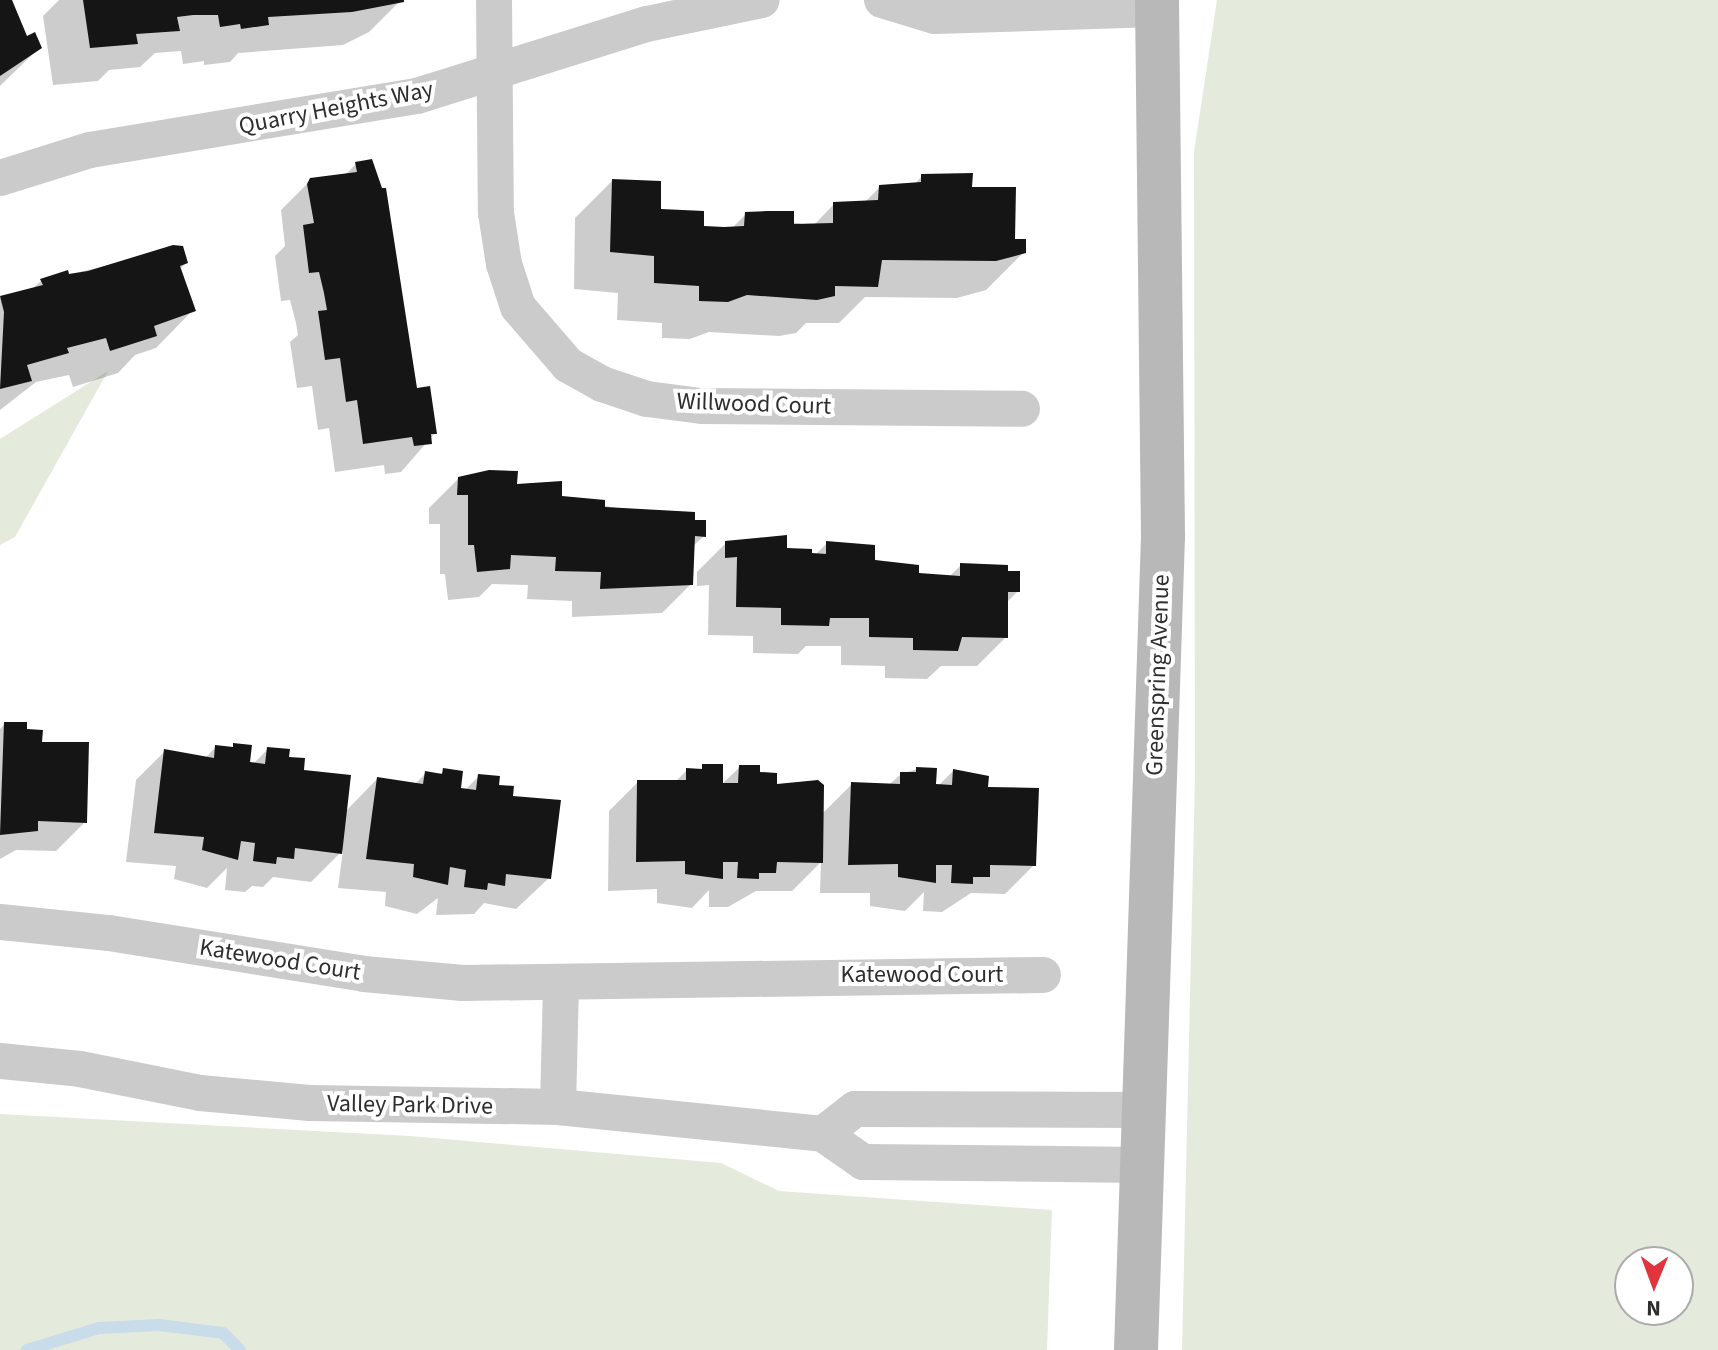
<!DOCTYPE html>
<style>
body{margin:0}
#map{position:relative;width:1718px;height:1350px;overflow:hidden;background:#fff;font-family:"Source Sans 3",sans-serif}
div>[style]{position:absolute}
.green>*{inset:0;background:#e4ebdc}
.shadow>*{inset:0;background:#0003}
.stream>*{height:12px;margin:-6px;padding:0 6px;transform-origin:6px;border-radius:6px;background:#c9dcea}
.building>*{inset:0;background:#151515}
.minor>*{height:36px;margin:-18px;padding:0 18px;transform-origin:18px;border-radius:18px;background:#cbcbcb}
.secondary>*{height:44px;margin:-22px;padding:0 22px;transform-origin:22px;border-radius:22px;background:#b8b8b8}
span{translate:-50% -50%;white-space:nowrap;text-align:center;line-height:1.15;-webkit-text-stroke:8px #fff;paint-order:stroke}
.street-label{font-size:24px;color:#2e2e2e}
.north{position:absolute;left:1614px;top:1246px;width:80px;height:80px;box-sizing:border-box;background:#fff;border:2px solid #ababab;border-radius:50%;rotate:181deg;font-size:22px;font-weight:700;line-height:32px;text-align:center;color:#2e2e2e}
.north::after{content:'';display:block;margin:auto;width:28px;height:36px;background:#e0353d;clip-path:polygon(50% 0,100% 100%,50% 72%,0 100%)}
</style>
<div id="map">
<div class="green">
<i style="clip-path:polygon(evenodd,1217px 0,1718px 0,1718px 1350px,1182px 1350px,1195px 775px,1194px 152px,1217px 0,1630px 1262px,1678px 1262px,1678px 1310px,1630px 1310px,1630px 1262px)"></i>
<i style="clip-path:polygon(108px 371px,15px 537px,0 545px,0 439px)"></i>
<i style="clip-path:polygon(0 1114px,410px 1136px,721px 1163px,779px 1191px,1052px 1210px,1047px 1350px,0 1350px)"></i>
</div>
<div class="shadow">
<i style="clip-path:polygon(0 0,9px 0,26px 38px,40px 47px,0 86px)"></i>
<i style="clip-path:polygon(59px 0,401px 0,369px 32px,343px 45px,238px 53px,230px 62px,204px 65px,204px 61px,183px 64px,181px 51px,155px 53px,140px 67px,109px 70px,98px 81px,53px 85px,43px 16px)"></i>
<i style="clip-path:polygon(356px 164px,416px 390px,435px 433px,401px 472px,385px 474px,384px 465px,335px 472px,329px 428px,318px 430px,312px 386px,297px 388px,290px 342px,298px 335px,296px 323px,290px 300px,281px 301px,275px 256px,285px 246px,281px 210px,311px 180px,344px 176px)"></i>
<i style="clip-path:polygon(922px 176px,970px 189px,1024px 252px,986px 290px,957px 298px,865px 297px,839px 323px,806px 323px,796px 333px,779px 336px,709px 332px,690px 339px,662px 338px,662px 323px,617px 320px,618px 293px,574px 289px,575px 218px,612px 181px,659px 211px,702px 228px,732px 228px,746px 214px,813px 226px,834px 204px,864px 203px,880px 187px,914px 185px)"></i>
<i style="clip-path:polygon(181px 248px,186px 263px,179px 270px,193px 310px,156px 348px,135px 355px,118px 373px,73px 387px,69px 375px,36px 382px,0 410px,0 298px,31px 290px,41px 281px)"></i>
<i style="clip-path:polygon(458px 479px,693px 522px,704px 536px,692px 547px,691px 584px,662px 613px,572px 617px,572px 601px,527px 599px,528px 585px,492px 584px,479px 597px,448px 600px,445px 574px,440px 574px,440px 524px,429px 524px,429px 508px)"></i>
<i style="clip-path:polygon(726px 543px,815px 555px,827px 543px,917px 574px,949px 577px,961px 565px,1018px 591px,1006px 603px,1006px 637px,977px 666px,941px 666px,927px 679px,885px 678px,885px 666px,841px 665px,841px 646px,806px 646px,798px 654px,753px 653px,753px 636px,708px 635px,709px 585px,697px 586px,697px 572px)"></i>
<i style="clip-path:polygon(5px 724px,40px 744px,85px 822px,56px 851px,16px 850px,0 859px,0 729px)"></i>
<i style="clip-path:polygon(216px 747px,253px 764px,268px 749px,287px 759px,345px 812px,377px 779px,414px 785px,426px 773px,461px 773px,459px 790px,464px 791px,479px 776px,511px 798px,549px 878px,516px 909px,484px 903px,474px 914px,436px 915px,438px 898px,417px 914px,385px 906px,386px 892px,338px 888px,343px 850px,311px 882px,273px 877px,263px 887px,252px 886px,245px 892px,225px 890px,227px 868px,207px 888px,174px 879px,176px 866px,126px 862px,136px 780px,165px 751px,204px 759px)"></i>
<i style="clip-path:polygon(721px 767px,721px 785px,740px 767px,822px 814px,852px 784px,889px 785px,901px 774px,917px 769px,938px 786px,953px 771px,986px 789px,1034px 865px,1005px 894px,971px 893px,942px 912px,923px 911px,924px 892px,905px 911px,870px 906px,870px 893px,820px 893px,821px 862px,792px 891px,756px 891px,728px 907px,709px 907px,709px 890px,692px 908px,657px 903px,657px 889px,608px 891px,609px 811px,638px 782px,675px 782px,687px 770px)"></i>
</div>
<div class="stream">
<i style="left:27px;top:1350px;width:75px;rotate:-17deg"></i>
<i style="left:99px;top:1328px;width:60px;rotate:-2.9deg"></i>
<i style="left:159px;top:1325px;width:64px;rotate:7.1deg"></i>
<i style="left:223px;top:1333px;width:24px;rotate:45deg"></i>
</div>
<div class="building">
<i style="clip-path:polygon(0 0,12px 0,27px 36px,35px 32px,42px 48px,0 76px)"></i>
<i style="clip-path:polygon(83px 0,404px 0,404px 2px,352px 12px,268px 17px,269px 25px,241px 29px,240px 24px,220px 27px,218px 15px,193px 15px,177px 17px,180px 31px,136px 34px,138px 44px,90px 48px)"></i>
<i style="clip-path:polygon(372px 159px,382px 188px,386px 188px,417px 388px,430px 386px,437px 434px,431px 434px,432px 444px,414px 446px,412px 437px,363px 444px,357px 400px,346px 402px,340px 358px,325px 360px,318px 311px,327px 310px,324px 293px,319px 272px,309px 273px,303px 225px,314px 223px,307px 184px,310px 178px,357px 172px,355px 162px)"></i>
<i style="clip-path:polygon(973px 173px,972px 187px,1016px 187px,1015px 239px,1026px 239px,1026px 253px,996px 261px,882px 260px,878px 287px,835px 286px,835px 296px,817px 300px,747px 295px,728px 302px,699px 301px,699px 286px,654px 283px,654px 256px,610px 252px,612px 179px,661px 181px,661px 209px,704px 211px,704px 226px,724px 227px,744px 226px,745px 212px,768px 211px,794px 211px,794px 224px,833px 223px,833px 202px,878px 200px,879px 185px,921px 182px,921px 174px)"></i>
<i style="clip-path:polygon(173px 245px,183px 246px,188px 263px,180px 266px,196px 311px,154px 326px,157px 336px,110px 351px,106px 338px,67px 348px,69px 353px,27px 365px,32px 381px,0 389px,4px 312px,0 296px,43px 285px,40px 279px,68px 270px,69px 274px,88px 271px)"></i>
<i style="clip-path:polygon(489px 470px,518px 471px,517px 484px,562px 481px,562px 496px,605px 500px,605px 507px,695px 512px,695px 520px,706px 520px,706px 537px,695px 536px,693px 585px,600px 589px,601px 572px,555px 571px,556px 557px,511px 555px,510px 569px,477px 572px,474px 545px,468px 545px,468px 495px,457px 495px,458px 477px)"></i>
<i style="clip-path:polygon(787px 535px,787px 548px,812px 549px,812px 553px,826px 554px,826px 541px,875px 545px,875px 560px,919px 565px,919px 573px,960px 576px,960px 563px,1008px 565px,1008px 571px,1020px 571px,1020px 592px,1008px 592px,1008px 638px,962px 637px,958px 651px,913px 650px,913px 638px,869px 637px,869px 618px,830px 618px,829px 626px,781px 625px,781px 608px,736px 607px,737px 557px,725px 558px,725px 541px)"></i>
<i style="clip-path:polygon(4px 722px,27px 722px,27px 729px,43px 730px,42px 742px,89px 742px,87px 823px,38px 821px,38px 831px,0 835px)"></i>
<i style="clip-path:polygon(233px 743px,252px 745px,250px 762px,265px 764px,267px 747px,290px 749px,289px 757px,305px 758px,304px 770px,351px 775px,342px 854px,295px 848px,294px 859px,277px 857px,276px 864px,253px 861px,255px 843px,241px 841px,238px 860px,202px 850px,204px 837px,154px 833px,164px 749px,214px 758px,215px 745px,233px 747px)"></i>
<i style="clip-path:polygon(702px 764px,723px 764px,723px 783px,738px 783px,739px 765px,760px 765px,760px 772px,777px 773px,777px 784px,818px 780px,824px 785px,823px 863px,777px 862px,776px 873px,759px 873px,759px 879px,737px 878px,738px 862px,723px 862px,723px 879px,685px 874px,685px 861px,636px 862px,637px 780px,686px 780px,686px 768px,702px 769px)"></i>
<i style="clip-path:polygon(916px 767px,937px 768px,936px 784px,952px 785px,953px 769px,989px 776px,988px 787px,1039px 788px,1036px 866px,990px 865px,990px 877px,973px 877px,973px 884px,951px 883px,952px 865px,936px 865px,936px 883px,898px 877px,898px 864px,848px 865px,851px 782px,900px 784px,900px 772px,916px 772px)"></i>
<i style="clip-path:polygon(443px 768px,463px 771px,461px 788px,476px 790px,478px 774px,500px 776px,499px 785px,514px 786px,513px 796px,561px 800px,551px 879px,506px 874px,505px 886px,488px 883px,487px 890px,464px 887px,466px 870px,450px 867px,448px 885px,413px 877px,414px 864px,366px 859px,377px 777px,423px 784px,425px 771px,442px 774px)"></i>
</div>
<div class="minor">
<i style="left:494px;top:0;width:213px;rotate:89.5deg"></i>
<i style="left:496px;top:213px;width:52px;rotate:81.1deg"></i>
<i style="left:504px;top:264px;width:45px;rotate:72deg"></i>
<i style="left:518px;top:307px;width:77px;rotate:49.2deg"></i>
<i style="left:568px;top:365px;width:39px;rotate:29deg"></i>
<i style="left:602px;top:384px;width:47px;rotate:18.4deg"></i>
<i style="left:647px;top:399px;width:55px;rotate:7.3deg"></i>
<i style="left:702px;top:406px;width:320px;rotate:0.5deg"></i>
<i style="left:882px;top:0;width:55px;rotate:16.8deg"></i>
<i style="left:935px;top:16px;width:222px;rotate:-1.8deg"></i>
<i style="left:0;top:178px;width:94px;rotate:-17.3deg"></i>
<i style="left:90px;top:150px;width:331px;rotate:-9.4deg"></i>
<i style="left:417px;top:96px;width:241px;rotate:-17.4deg"></i>
<i style="left:647px;top:24px;width:117px;rotate:-11.8deg"></i>
<i style="left:0;top:922px;width:110px;rotate:5.8deg"></i>
<i style="left:109px;top:933px;width:258px;rotate:9.1deg"></i>
<i style="left:364px;top:974px;width:99px;rotate:5.2deg"></i>
<i style="left:463px;top:983px;width:580px;rotate:-0.79deg"></i>
<i style="left:0;top:1061px;width:80px;rotate:5.7deg"></i>
<i style="left:80px;top:1069px;width:122px;rotate:11.3deg"></i>
<i style="left:200px;top:1093px;width:110px;rotate:5.2deg"></i>
<i style="left:310px;top:1103px;width:248px;rotate:0.9deg"></i>
<i style="left:558px;top:1107px;width:266px;rotate:5.8deg"></i>
<i style="left:823px;top:1134px;width:49px;rotate:35deg"></i>
<i style="left:863px;top:1162px;width:278px;rotate:0.6deg"></i>
<i style="left:558px;top:1107px;width:121px;rotate:-88.6deg"></i>
<i style="left:823px;top:1134px;width:41px;rotate:-38deg"></i>
<i style="left:855px;top:1109px;width:288px;rotate:0.2deg"></i>
</div>
<div class="secondary">
<i style="left:1136px;top:1350px;width:813px;rotate:-88.1deg"></i>
<i style="left:1163px;top:537px;width:537px;rotate:-90.64deg"></i>
</div>
<div class="street-label">
<span style="left:336px;top:108px;rotate:-11deg">Quarry Heights Way</span>
<span style="left:754px;top:404px;rotate:2deg">Willwood Court</span>
<span style="left:1158px;top:675px;rotate:-88deg">Greenspring Avenue</span>
<span style="left:280px;top:960px;rotate:9deg">Katewood Court</span>
<span style="left:922px;top:975px">Katewood Court</span>
<span style="left:410px;top:1105px;rotate:1deg">Valley Park Drive</span>
</div>
<div class="north">N</div>
</div>
